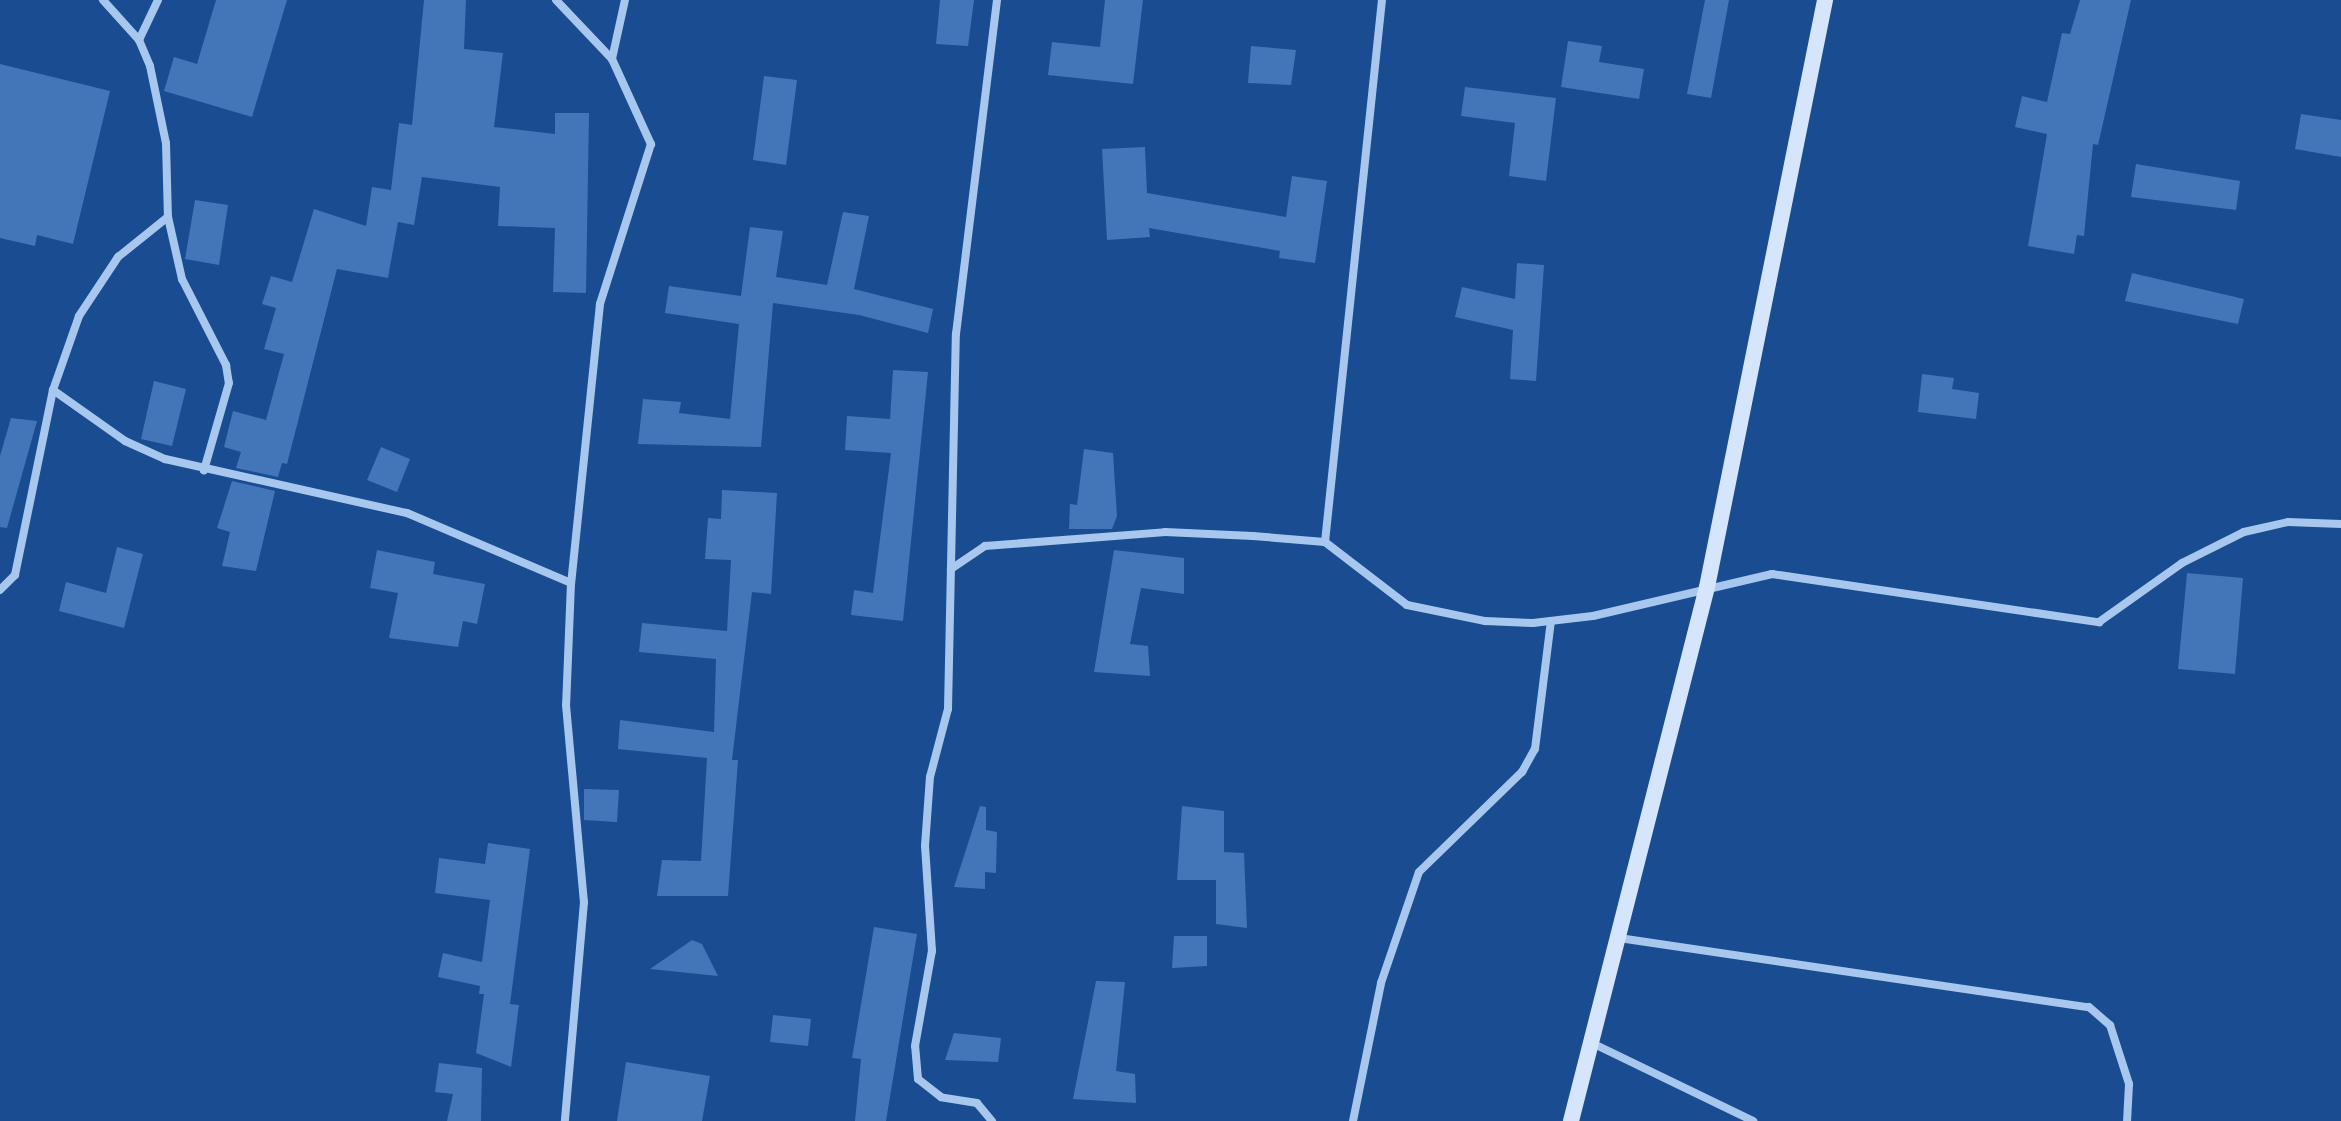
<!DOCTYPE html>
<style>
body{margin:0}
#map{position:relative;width:2341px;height:1121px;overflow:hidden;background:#194c90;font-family:Arial,sans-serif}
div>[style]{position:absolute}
.building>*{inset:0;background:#4276b9}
.street>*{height:8px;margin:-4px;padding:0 4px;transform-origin:4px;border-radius:4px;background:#a8c7ef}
.secondary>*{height:16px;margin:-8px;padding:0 8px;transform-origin:8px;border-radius:8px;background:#d5e5fb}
span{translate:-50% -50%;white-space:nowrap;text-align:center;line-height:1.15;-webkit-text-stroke:8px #194c90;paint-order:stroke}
</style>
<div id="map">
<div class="building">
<i style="clip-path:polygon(216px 0,287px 0,252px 117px,164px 91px,174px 57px,197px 64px)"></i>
<i style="clip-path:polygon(424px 0,466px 0,464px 49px,503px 53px,494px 127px,555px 134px,555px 113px,589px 113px,586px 293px,553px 292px,555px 228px,498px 226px,500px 187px,422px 177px,414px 225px,398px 222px,388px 278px,337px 269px,287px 464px,282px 463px,278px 477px,236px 468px,241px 452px,224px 447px,233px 411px,266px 420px,284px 354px,264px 349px,276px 308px,262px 304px,271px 276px,292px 282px,314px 209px,366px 226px,372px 187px,391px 190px,399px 123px,412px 125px)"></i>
<i style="clip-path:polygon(940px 0,974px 0,968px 46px,936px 44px)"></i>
<i style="clip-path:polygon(1105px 0,1143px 0,1133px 84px,1048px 75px,1052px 42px,1100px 47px)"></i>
<i style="clip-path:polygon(1705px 0,1729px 0,1711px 98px,1687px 94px)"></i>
<i style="clip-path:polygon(2080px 0,2131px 0,2098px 145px,2093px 144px,2084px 236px,2077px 235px,2074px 254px,2028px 246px,2047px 134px,2015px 127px,2022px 96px,2047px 102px,2062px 33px,2070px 34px)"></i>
<i style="clip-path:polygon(1568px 41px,1602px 46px,1599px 62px,1644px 69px,1639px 99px,1561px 87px)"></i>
<i style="clip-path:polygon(1251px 46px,1296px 50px,1291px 85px,1248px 83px)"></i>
<i style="clip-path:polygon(0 64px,110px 91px,73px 244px,37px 235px,35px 246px,0 238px)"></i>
<i style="clip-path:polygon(764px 76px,797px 80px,786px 165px,753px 160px)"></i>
<i style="clip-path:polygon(1465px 87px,1556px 98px,1546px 181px,1509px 176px,1515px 123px,1461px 116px)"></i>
<i style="clip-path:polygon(2301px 114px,2341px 120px,2341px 157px,2295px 149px)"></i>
<i style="clip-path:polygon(1145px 147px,1147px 193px,1286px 217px,1292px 176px,1327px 181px,1315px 263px,1279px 258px,1280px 251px,1149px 228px,1150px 237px,1107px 240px,1102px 149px)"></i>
<i style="clip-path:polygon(2136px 164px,2240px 181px,2236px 210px,2131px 197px)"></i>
<i style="clip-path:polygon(195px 200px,228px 205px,219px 265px,185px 259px)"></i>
<i style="clip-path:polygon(843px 212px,869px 216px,854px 289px,933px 309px,928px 333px,859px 315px,773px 303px,761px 447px,638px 444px,643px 399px,681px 402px,679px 413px,730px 419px,739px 324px,665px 313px,669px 286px,741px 296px,750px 227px,783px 231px,776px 277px,827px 285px)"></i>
<i style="clip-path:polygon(1517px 263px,1544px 265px,1536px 381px,1510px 379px,1513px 330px,1455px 317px,1462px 287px,1515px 299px)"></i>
<i style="clip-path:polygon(2132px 273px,2244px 299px,2238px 324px,2125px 301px)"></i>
<i style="clip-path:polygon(893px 370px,928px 372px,903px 621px,851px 615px,854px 590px,873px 593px,891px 453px,845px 450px,847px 416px,890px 419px)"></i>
<i style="clip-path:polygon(1922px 374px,1954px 378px,1952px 389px,1979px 393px,1976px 419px,1918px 412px)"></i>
<i style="clip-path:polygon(154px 381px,186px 389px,172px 446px,141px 439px)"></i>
<i style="clip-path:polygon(11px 418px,37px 421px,7px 528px,0 527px,0 456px)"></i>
<i style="clip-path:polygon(381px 447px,410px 459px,397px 492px,367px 480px)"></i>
<i style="clip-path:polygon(1084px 449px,1113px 453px,1117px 516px,1112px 529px,1069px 529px,1070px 504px,1077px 505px)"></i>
<i style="clip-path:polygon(232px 481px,275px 491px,256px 571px,222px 566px,230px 532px,217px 528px)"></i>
<i style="clip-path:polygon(722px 490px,777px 493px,771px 594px,752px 592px,732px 760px,738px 760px,728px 896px,657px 896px,662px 860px,701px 861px,707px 758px,618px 749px,620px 720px,714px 732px,716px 659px,639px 652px,642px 623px,727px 631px,731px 560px,705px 559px,708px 518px,721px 519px)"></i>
<i style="clip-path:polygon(117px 547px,143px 554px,124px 628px,59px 611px,66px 582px,106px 593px)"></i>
<i style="clip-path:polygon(377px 550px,435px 562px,433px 574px,485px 584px,477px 624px,463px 621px,458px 647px,389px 638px,398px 593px,370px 588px)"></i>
<i style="clip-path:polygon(1114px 550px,1184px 558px,1184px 594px,1141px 588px,1130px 644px,1148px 646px,1150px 676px,1094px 672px)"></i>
<i style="clip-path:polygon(2187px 573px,2243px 578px,2235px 674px,2178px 669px)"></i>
<i style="clip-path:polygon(584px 789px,619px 790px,617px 822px,584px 820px)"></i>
<i style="clip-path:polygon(980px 806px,986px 807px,986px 830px,997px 832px,996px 873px,985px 872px,985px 889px,954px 887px)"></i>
<i style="clip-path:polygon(1182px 806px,1224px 811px,1224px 852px,1244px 853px,1247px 928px,1216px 924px,1216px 880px,1177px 880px)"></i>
<i style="clip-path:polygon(488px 843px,530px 849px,510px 1004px,519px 1005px,511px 1067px,476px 1053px,484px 994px,479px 994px,480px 986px,438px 977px,443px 953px,482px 962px,490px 900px,435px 893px,439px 858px,485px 864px)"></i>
<i style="clip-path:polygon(874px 927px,917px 934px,886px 1121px,855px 1121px,861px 1059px,852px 1058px)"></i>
<i style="clip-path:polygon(1174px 936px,1207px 936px,1207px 966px,1172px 968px)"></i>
<i style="clip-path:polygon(692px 940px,702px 944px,718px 976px,650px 969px)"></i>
<i style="clip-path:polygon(1096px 981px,1125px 982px,1116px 1071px,1135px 1074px,1136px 1103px,1073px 1099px)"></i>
<i style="clip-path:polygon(773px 1015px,811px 1019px,808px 1046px,770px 1042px)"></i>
<i style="clip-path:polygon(954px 1033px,1001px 1038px,998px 1062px,945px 1060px)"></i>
<i style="clip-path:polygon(626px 1062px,710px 1076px,702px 1121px,617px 1121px)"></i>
<i style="clip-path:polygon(439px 1063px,482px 1068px,481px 1121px,447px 1121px,453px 1094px,435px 1092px)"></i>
</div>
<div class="street">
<i style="left:103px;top:0;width:54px;rotate:48deg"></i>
<i style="left:139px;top:40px;width:28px;rotate:67deg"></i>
<i style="left:150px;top:66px;width:79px;rotate:78.3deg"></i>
<i style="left:166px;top:143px;width:74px;rotate:88.5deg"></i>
<i style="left:168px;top:217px;width:64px;rotate:77.3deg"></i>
<i style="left:182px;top:279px;width:97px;rotate:62.9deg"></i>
<i style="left:226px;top:365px;width:18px;rotate:81deg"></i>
<i style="left:229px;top:383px;width:91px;rotate:106deg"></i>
<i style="left:556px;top:0;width:81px;rotate:46.5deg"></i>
<i style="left:612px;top:59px;width:94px;rotate:65.4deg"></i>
<i style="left:651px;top:144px;width:168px;rotate:107.7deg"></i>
<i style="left:600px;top:304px;width:281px;rotate:95.9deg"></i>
<i style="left:571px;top:583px;width:122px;rotate:92.3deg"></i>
<i style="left:566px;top:705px;width:198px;rotate:84.8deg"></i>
<i style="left:584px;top:902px;width:220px;rotate:95deg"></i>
<i style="left:139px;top:40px;width:44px;rotate:-64.6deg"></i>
<i style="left:612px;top:59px;width:60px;rotate:-77.6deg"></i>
<i style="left:53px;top:390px;width:88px;rotate:35.3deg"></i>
<i style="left:125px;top:441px;width:44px;rotate:24.2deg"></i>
<i style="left:165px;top:459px;width:248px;rotate:12.6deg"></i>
<i style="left:407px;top:513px;width:178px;rotate:23.1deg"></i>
<i style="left:1325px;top:542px;width:545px;rotate:-84deg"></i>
<i style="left:951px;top:569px;width:41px;rotate:-34.1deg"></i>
<i style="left:985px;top:546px;width:181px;rotate:-4.4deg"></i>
<i style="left:1165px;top:532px;width:88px;rotate:2.6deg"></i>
<i style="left:1253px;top:536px;width:72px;rotate:4.8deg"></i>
<i style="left:1325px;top:542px;width:103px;rotate:37.5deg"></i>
<i style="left:1407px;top:605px;width:80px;rotate:11.6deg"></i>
<i style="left:1485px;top:621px;width:48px;rotate:2.4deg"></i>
<i style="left:1533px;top:623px;width:60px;rotate:-6.7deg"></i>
<i style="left:1593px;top:616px;width:184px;rotate:-13.2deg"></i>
<i style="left:1772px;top:574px;width:331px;rotate:8.4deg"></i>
<i style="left:2099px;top:622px;width:102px;rotate:-35.4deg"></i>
<i style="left:2182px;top:563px;width:69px;rotate:-26.6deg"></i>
<i style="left:2244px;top:532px;width:45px;rotate:-12.8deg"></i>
<i style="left:2288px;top:522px;width:53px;rotate:2.2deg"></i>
<i style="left:0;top:590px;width:21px;rotate:-45deg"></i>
<i style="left:15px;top:575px;width:189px;rotate:-78.4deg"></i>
<i style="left:53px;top:390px;width:78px;rotate:-70.6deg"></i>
<i style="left:79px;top:316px;width:71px;rotate:-56.5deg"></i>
<i style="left:118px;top:257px;width:64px;rotate:-38.7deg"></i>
<i style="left:1619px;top:938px;width:475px;rotate:8.4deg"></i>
<i style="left:2089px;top:1007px;width:28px;rotate:41deg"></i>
<i style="left:2110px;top:1025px;width:62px;rotate:72.1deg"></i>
<i style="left:2129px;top:1084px;width:37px;rotate:93deg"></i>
<i style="left:1594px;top:1044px;width:177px;rotate:25.8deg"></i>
<i style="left:992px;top:1121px;width:23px;rotate:-130deg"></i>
<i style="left:977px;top:1103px;width:36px;rotate:-171deg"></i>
<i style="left:941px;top:1097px;width:29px;rotate:-142deg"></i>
<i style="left:918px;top:1079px;width:33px;rotate:-95deg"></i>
<i style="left:915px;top:1046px;width:97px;rotate:-79.9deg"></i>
<i style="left:932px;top:951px;width:105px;rotate:-93.8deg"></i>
<i style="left:925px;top:846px;width:69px;rotate:-85.9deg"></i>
<i style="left:930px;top:777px;width:70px;rotate:-75.2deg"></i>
<i style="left:948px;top:709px;width:375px;rotate:-88.8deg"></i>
<i style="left:956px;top:334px;width:337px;rotate:-83deg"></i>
<i style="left:1353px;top:1121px;width:141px;rotate:-78.5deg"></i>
<i style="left:1381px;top:983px;width:117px;rotate:-71.1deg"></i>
<i style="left:1419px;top:872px;width:144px;rotate:-44.2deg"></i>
<i style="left:1522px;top:772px;width:26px;rotate:-61deg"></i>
<i style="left:1535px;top:749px;width:129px;rotate:-82.9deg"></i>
</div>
<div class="secondary">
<i style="left:1571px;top:1121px;width:551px;rotate:-75.71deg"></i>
<i style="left:1707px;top:587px;width:599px;rotate:-78.63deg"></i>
</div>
</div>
